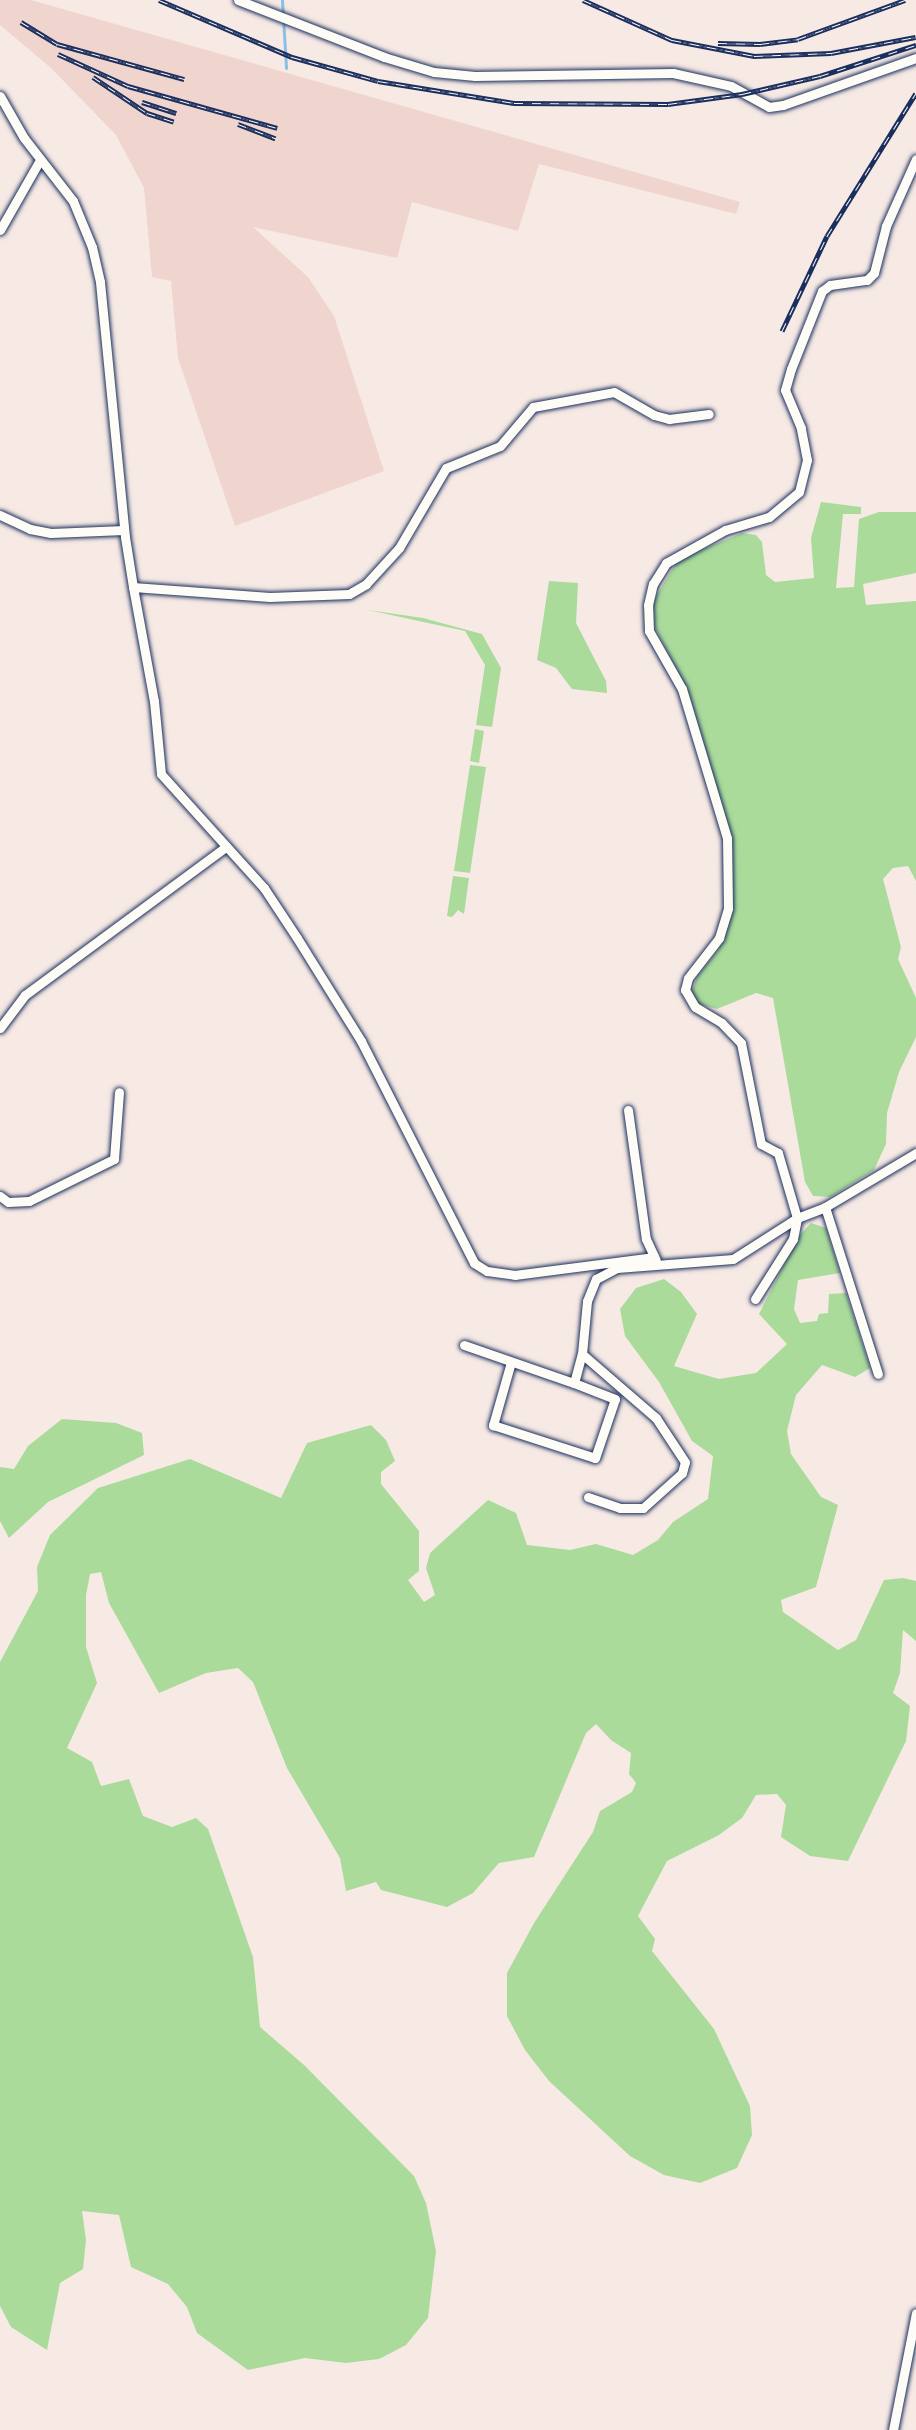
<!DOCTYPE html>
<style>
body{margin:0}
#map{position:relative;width:916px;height:2430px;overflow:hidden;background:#f7eae5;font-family:"Indie Flower",sans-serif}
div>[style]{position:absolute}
.built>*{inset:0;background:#f0d5cf}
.green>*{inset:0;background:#aadb9b}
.stream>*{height:3px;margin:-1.5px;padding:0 1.5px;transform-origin:1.5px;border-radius:1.5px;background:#8ac0e8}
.roads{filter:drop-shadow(0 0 2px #1b2f5e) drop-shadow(0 0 2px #1b2f5e)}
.minor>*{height:9px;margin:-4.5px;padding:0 4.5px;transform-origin:4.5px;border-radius:4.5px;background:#fdfcf7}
.rail>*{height:5px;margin-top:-2.5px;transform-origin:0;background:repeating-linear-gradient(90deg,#fdfcf7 0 9px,#1b2f5e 0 18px);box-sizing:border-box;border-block:2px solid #1b2f5e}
span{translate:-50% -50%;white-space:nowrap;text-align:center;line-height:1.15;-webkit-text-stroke:4.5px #fdfcf7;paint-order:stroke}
</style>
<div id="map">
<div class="built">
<i style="clip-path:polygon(0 0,31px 0,740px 202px,736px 214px,539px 164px,518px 231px,412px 202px,397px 258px,253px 227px,308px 277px,334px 316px,384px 471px,235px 526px,178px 358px,171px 281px,152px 277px,144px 188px,116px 135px,51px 68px,0 25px)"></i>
</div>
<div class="green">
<i style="clip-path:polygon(821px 502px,861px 507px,861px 514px,843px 514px,836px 588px,854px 587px,859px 519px,879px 512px,916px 512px,916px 573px,863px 584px,866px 605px,916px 601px,916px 881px,908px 866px,893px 868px,883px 879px,901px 947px,898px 959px,916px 998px,916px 1037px,899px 1072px,887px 1113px,886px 1144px,874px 1170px,830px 1197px,813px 1196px,805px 1182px,773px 998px,756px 993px,717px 1009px,699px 1004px,691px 995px,697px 977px,719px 949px,731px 911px,731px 834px,688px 692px,651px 620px,654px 600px,678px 560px,742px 533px,756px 535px,762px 542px,766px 575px,775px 582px,814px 578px,811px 538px)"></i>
<i style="clip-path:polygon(549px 581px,578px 583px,576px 623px,606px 681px,607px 693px,572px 689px,556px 668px,537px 660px)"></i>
<i style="clip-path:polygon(368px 610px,423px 618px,482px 634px,501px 668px,492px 727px,476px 725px,485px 665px,465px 631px)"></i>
<i style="clip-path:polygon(475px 729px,484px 731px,479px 763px,470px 761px)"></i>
<i style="clip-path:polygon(470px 765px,486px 767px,470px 873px,454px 871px)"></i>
<i style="clip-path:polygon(453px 876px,469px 878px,464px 914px,458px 910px,452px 917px,447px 916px)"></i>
<i style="clip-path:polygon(811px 1223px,826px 1228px,840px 1273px,798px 1280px,794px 1309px,800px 1323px,817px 1321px,819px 1314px,828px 1313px,829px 1294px,846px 1293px,870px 1368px,855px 1377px,822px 1365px,796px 1395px,787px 1431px,791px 1454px,821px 1497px,838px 1505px,816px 1587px,781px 1600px,783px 1612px,838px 1650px,856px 1640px,884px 1580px,903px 1578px,916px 1581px,916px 1641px,903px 1630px,900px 1673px,893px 1693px,910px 1706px,906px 1741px,848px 1861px,810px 1856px,781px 1837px,786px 1805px,777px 1794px,756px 1795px,742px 1818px,719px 1835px,667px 1861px,638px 1916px,655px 1939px,652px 1951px,714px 2029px,750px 2106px,752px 2135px,737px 2168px,700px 2183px,664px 2175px,630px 2156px,549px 2081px,525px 2050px,507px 2016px,507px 1973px,534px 1923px,593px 1832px,600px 1811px,632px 1792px,636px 1783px,629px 1774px,631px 1753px,611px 1740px,596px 1724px,586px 1733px,534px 1857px,499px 1863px,473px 1893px,447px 1907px,381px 1890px,376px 1882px,346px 1891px,340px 1858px,287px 1768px,253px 1682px,238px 1668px,206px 1673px,159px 1693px,109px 1603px,101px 1572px,90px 1574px,86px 1595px,86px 1647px,97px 1683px,67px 1748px,92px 1762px,101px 1786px,129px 1779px,143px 1816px,172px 1827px,196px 1818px,208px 1829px,253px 1957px,260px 2027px,304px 2065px,414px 2176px,426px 2203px,436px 2251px,428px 2318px,406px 2345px,379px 2359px,346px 2363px,305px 2358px,248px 2370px,197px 2333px,187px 2307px,168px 2284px,131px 2267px,119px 2215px,82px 2211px,86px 2240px,83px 2269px,60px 2283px,47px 2350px,11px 2327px,0 2306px,0 1662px,38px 1591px,37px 1567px,50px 1535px,98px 1488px,190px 1459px,281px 1498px,307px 1443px,371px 1425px,386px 1440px,395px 1461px,381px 1472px,381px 1484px,419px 1531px,419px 1571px,408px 1580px,424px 1602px,435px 1595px,426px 1568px,430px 1553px,488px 1500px,516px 1513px,527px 1545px,570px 1550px,596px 1544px,633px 1555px,658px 1540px,673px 1522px,708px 1499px,713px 1456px,692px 1441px,659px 1382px,625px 1336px,620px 1309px,636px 1288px,664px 1279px,681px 1292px,697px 1314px,674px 1366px,719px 1379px,756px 1373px,787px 1344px,759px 1314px,798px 1237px)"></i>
<i style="clip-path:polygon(62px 1419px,116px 1423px,142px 1433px,144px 1455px,48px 1502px,9px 1538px,0 1521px,0 1467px,14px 1469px,28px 1446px)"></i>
</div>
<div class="stream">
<i style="left:282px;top:0;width:68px;rotate:86.6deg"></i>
</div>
<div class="roads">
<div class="minor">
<i style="left:238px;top:0;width:157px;rotate:21.3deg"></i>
<i style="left:384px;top:57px;width:52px;rotate:16.7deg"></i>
<i style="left:434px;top:72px;width:41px;rotate:5.6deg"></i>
<i style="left:475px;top:76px;width:198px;rotate:-0.9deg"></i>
<i style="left:673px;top:73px;width:59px;rotate:12.6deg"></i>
<i style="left:731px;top:86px;width:43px;rotate:28.9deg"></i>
<i style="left:769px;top:107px;width:14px;rotate:-8deg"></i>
<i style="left:783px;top:105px;width:141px;rotate:-19.5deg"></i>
<i style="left:0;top:96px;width:48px;rotate:60.3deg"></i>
<i style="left:24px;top:138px;width:80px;rotate:52.1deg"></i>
<i style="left:73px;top:201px;width:50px;rotate:67.6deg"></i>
<i style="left:92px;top:247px;width:36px;rotate:77deg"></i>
<i style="left:100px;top:282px;width:256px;rotate:84.4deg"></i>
<i style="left:125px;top:537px;width:51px;rotate:80.9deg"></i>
<i style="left:133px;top:587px;width:137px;rotate:4.2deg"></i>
<i style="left:270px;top:597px;width:79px;rotate:-2.2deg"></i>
<i style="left:349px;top:594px;width:20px;rotate:-30deg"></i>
<i style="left:366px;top:584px;width:49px;rotate:-47.5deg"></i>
<i style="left:399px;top:548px;width:93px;rotate:-59.6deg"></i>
<i style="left:446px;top:468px;width:58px;rotate:-22.2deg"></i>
<i style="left:500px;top:446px;width:51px;rotate:-49.8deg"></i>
<i style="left:533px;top:407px;width:82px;rotate:-10.5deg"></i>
<i style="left:614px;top:392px;width:46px;rotate:29.9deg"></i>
<i style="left:654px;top:415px;width:16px;rotate:15deg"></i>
<i style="left:669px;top:419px;width:40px;rotate:-7.1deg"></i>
<i style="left:0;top:230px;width:81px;rotate:-60.3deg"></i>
<i style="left:0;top:515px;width:33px;rotate:25deg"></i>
<i style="left:30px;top:529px;width:21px;rotate:11deg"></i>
<i style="left:51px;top:533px;width:73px;rotate:-2.4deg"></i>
<i style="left:133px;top:587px;width:116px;rotate:79.6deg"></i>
<i style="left:154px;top:701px;width:73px;rotate:84.5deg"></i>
<i style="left:161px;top:774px;width:154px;rotate:47.9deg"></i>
<i style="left:264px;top:888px;width:60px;rotate:56.6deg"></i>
<i style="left:297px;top:938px;width:121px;rotate:58.1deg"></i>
<i style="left:361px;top:1041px;width:249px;rotate:63deg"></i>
<i style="left:474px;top:1263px;width:15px;rotate:32deg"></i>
<i style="left:487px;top:1271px;width:28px;rotate:8deg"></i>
<i style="left:515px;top:1275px;width:140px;rotate:-7.4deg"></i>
<i style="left:0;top:1028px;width:41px;rotate:-52.9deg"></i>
<i style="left:25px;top:995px;width:250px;rotate:-36.4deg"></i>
<i style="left:628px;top:1110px;width:130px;rotate:82.1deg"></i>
<i style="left:646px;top:1239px;width:23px;rotate:65deg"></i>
<i style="left:0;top:1196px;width:10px;rotate:37deg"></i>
<i style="left:8px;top:1202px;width:21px;rotate:-3deg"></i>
<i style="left:29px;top:1201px;width:95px;rotate:-26.3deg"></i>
<i style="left:114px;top:1159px;width:67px;rotate:-85.7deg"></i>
<i style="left:825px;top:1207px;width:175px;rotate:72.4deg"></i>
<i style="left:755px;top:1299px;width:71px;rotate:-57.7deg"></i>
<i style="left:793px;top:1239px;width:21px;rotate:-79deg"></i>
<i style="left:797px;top:1218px;width:68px;rotate:-106.3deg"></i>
<i style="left:778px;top:1153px;width:19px;rotate:-152deg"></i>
<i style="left:761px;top:1144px;width:103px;rotate:-101.2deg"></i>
<i style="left:741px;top:1043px;width:28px;rotate:-134deg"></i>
<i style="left:722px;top:1023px;width:31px;rotate:-149deg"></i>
<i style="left:695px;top:1007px;width:20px;rotate:-120deg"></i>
<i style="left:685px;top:990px;width:12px;rotate:-76deg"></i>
<i style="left:688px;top:978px;width:51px;rotate:-52.2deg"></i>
<i style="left:719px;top:938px;width:31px;rotate:-73deg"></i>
<i style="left:728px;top:908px;width:70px;rotate:-90.8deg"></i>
<i style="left:727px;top:838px;width:156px;rotate:-106.8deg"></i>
<i style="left:682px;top:689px;width:67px;rotate:-119.6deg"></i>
<i style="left:649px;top:631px;width:26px;rotate:-92deg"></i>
<i style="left:648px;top:605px;width:22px;rotate:-77deg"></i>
<i style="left:653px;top:584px;width:25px;rotate:-58deg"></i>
<i style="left:666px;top:563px;width:68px;rotate:-29.2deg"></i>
<i style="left:725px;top:530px;width:46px;rotate:-16.5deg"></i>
<i style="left:769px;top:517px;width:39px;rotate:-40deg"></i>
<i style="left:799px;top:492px;width:33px;rotate:-76deg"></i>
<i style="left:807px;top:460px;width:33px;rotate:-101deg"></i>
<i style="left:801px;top:428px;width:41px;rotate:-112.8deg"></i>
<i style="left:785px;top:390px;width:22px;rotate:-74deg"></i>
<i style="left:791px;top:369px;width:84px;rotate:-68.3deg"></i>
<i style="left:822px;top:291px;width:10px;rotate:-37deg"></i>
<i style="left:830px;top:285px;width:37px;rotate:-8deg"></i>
<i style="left:867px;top:280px;width:10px;rotate:-45deg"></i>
<i style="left:874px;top:273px;width:49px;rotate:-75.7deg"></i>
<i style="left:886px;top:226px;width:73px;rotate:-65.9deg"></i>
<i style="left:464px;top:1345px;width:116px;rotate:19.1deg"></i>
<i style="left:511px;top:1362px;width:66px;rotate:105.9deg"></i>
<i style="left:493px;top:1425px;width:107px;rotate:17.9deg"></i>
<i style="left:595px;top:1458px;width:62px;rotate:-71.3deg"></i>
<i style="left:615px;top:1399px;width:44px;rotate:-158.7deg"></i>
<i style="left:574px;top:1383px;width:30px;rotate:-75deg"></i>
<i style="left:588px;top:1497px;width:34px;rotate:19deg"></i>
<i style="left:620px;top:1508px;width:23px"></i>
<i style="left:643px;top:1508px;width:52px;rotate:-41.9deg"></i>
<i style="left:682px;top:1473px;width:11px;rotate:-75deg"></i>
<i style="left:685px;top:1462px;width:53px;rotate:-123.4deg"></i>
<i style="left:656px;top:1418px;width:98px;rotate:-139.1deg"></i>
<i style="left:582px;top:1354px;width:53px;rotate:-84.6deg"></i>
<i style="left:587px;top:1301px;width:24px;rotate:-68deg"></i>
<i style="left:596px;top:1279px;width:24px;rotate:-28deg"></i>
<i style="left:617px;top:1268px;width:116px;rotate:-4.4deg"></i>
<i style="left:733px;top:1259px;width:76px;rotate:-32.6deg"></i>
<i style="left:797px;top:1218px;width:30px;rotate:-21deg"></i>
<i style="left:825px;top:1207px;width:106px;rotate:-30.7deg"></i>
<i style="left:893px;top:2430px;width:119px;rotate:-78.9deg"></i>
</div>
</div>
<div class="rail">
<i style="left:159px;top:0;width:145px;rotate:23.2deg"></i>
<i style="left:292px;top:57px;width:89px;rotate:15.6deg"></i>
<i style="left:378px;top:81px;width:138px;rotate:9.2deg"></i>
<i style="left:514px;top:103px;width:154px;rotate:0.4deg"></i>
<i style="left:668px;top:104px;width:75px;rotate:-7.7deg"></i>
<i style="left:742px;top:94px;width:80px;rotate:-13deg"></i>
<i style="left:820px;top:76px;width:101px;rotate:-17.9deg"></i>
<i style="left:583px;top:0;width:98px;rotate:24.2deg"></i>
<i style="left:672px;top:40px;width:84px;rotate:11deg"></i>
<i style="left:754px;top:56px;width:77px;rotate:-2.2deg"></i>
<i style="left:831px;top:53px;width:86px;rotate:-10.7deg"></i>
<i style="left:21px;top:22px;width:42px;rotate:31.4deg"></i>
<i style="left:57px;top:44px;width:132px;rotate:15.4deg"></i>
<i style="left:718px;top:43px;width:42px;rotate:1.4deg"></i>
<i style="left:760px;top:44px;width:38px;rotate:-7deg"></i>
<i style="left:798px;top:39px;width:114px;rotate:-20deg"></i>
<i style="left:58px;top:54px;width:77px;rotate:24.6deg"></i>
<i style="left:128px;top:86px;width:155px;rotate:15.7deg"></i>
<i style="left:93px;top:77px;width:65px;rotate:33.7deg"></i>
<i style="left:147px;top:113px;width:28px;rotate:18deg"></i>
<i style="left:142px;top:102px;width:36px;rotate:18deg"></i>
<i style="left:238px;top:124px;width:40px;rotate:21deg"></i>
<i style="left:782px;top:331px;width:105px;rotate:-64.7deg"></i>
<i style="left:827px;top:236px;width:168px;rotate:-58.1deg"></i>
</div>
</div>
